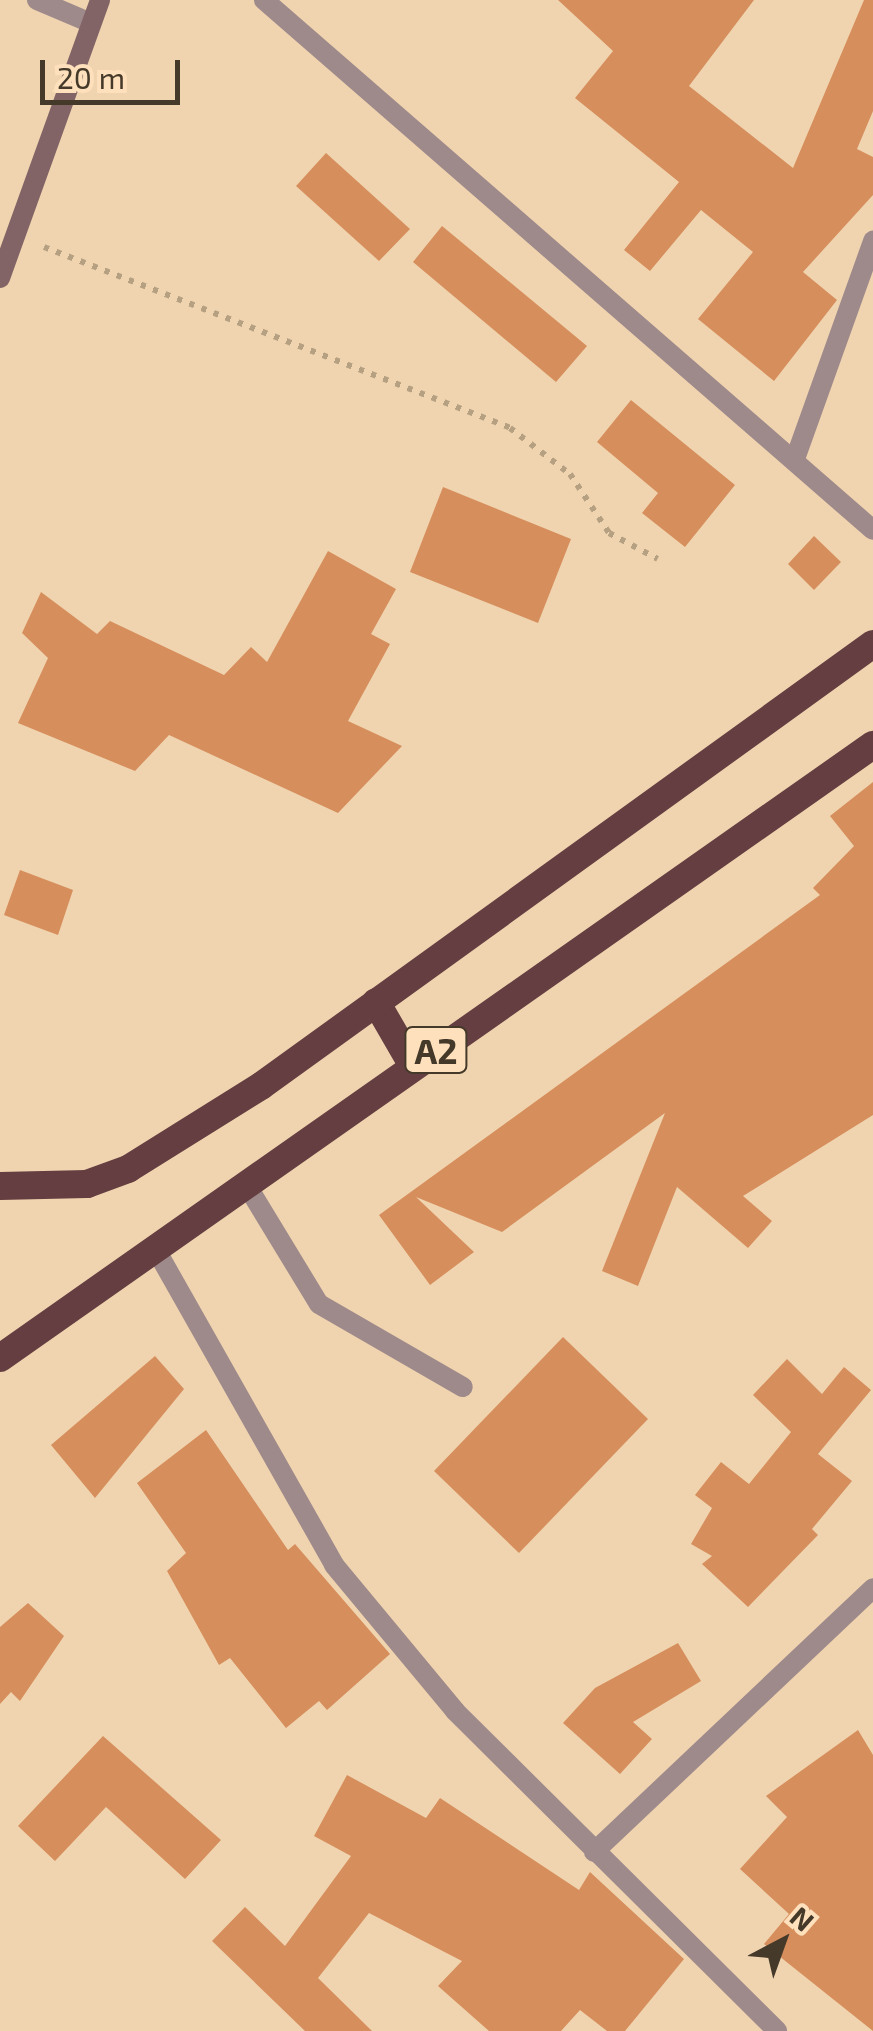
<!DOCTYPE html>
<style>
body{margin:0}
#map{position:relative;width:873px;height:2031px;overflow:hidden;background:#f0d4af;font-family:"Exo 2",sans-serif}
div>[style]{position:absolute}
.building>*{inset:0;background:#d68e5c}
.path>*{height:6px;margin-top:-3px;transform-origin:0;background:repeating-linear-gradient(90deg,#b6a082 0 5px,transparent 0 13px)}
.service>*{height:20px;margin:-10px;padding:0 10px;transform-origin:10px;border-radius:10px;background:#9f8a8b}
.minor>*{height:20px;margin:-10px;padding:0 10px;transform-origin:10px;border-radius:10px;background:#9f8a8b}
.secondary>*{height:20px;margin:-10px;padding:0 10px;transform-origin:10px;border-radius:10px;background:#826466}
.trunk>*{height:28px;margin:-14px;padding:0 14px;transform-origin:14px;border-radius:14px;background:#643e41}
span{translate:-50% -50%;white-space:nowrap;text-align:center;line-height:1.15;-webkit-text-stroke:10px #fee1bc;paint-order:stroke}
.shield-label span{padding:2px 8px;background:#fee1bc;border:2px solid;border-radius:8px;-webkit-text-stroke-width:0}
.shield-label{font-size:35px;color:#45392a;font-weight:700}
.north{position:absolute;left:733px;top:1891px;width:100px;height:100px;-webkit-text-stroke:8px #fee1bc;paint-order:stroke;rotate:41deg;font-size:28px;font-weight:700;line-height:40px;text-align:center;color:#45392a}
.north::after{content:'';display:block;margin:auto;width:35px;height:45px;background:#45392a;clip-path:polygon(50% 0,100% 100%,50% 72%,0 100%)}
.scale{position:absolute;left:40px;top:60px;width:140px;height:45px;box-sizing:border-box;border:5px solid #45392a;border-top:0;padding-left:12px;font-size:30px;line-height:35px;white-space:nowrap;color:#45392a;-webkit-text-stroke:8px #fee1bc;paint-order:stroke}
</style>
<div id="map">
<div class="building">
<i style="clip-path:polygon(558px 0,754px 0,689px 86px,793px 168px,864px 0,873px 0,873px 111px,857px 149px,873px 157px,873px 195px,803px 272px,837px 300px,774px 381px,698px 319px,753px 252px,701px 210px,650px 271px,624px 250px,679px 182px,575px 98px,613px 51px)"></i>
<i style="clip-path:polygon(326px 153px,410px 229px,379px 261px,296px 186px)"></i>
<i style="clip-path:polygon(442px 226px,587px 346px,556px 382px,413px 262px)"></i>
<i style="clip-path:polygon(631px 400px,735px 485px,685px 547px,642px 513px,658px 493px,597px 442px)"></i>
<i style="clip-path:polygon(443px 487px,571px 539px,538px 623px,410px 572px)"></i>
<i style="clip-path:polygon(814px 536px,841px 562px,814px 590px,788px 564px)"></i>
<i style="clip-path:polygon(328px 551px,396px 589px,371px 634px,390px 644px,348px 721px,402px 746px,338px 813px,169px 735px,135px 771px,18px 723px,48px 658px,22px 633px,41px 592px,97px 634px,110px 621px,224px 675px,251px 647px,267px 662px)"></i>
<i style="clip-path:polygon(873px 782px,873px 1115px,743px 1196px,772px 1221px,748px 1248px,677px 1187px,638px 1286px,602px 1271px,665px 1113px,502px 1232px,416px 1197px,474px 1252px,430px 1285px,379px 1215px,820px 895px,813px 888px,854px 846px,830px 816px)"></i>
<i style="clip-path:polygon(20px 870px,73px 890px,58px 935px,4px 915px)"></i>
<i style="clip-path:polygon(563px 1337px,648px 1419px,519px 1553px,434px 1471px)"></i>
<i style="clip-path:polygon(155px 1356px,184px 1389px,95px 1498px,51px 1445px)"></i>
<i style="clip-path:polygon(787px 1359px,822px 1394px,844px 1367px,871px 1390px,818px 1454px,852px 1481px,812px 1529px,818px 1535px,748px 1607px,702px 1564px,712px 1556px,691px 1544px,712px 1508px,695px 1495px,721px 1462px,749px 1484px,791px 1432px,753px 1395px)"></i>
<i style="clip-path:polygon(206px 1430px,288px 1550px,295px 1544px,390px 1654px,327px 1710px,319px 1701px,286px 1728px,230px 1658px,219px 1665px,167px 1571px,186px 1553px,137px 1483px)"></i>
<i style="clip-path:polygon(28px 1603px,64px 1636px,20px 1701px,11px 1692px,0 1704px,0 1627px)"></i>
<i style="clip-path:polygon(678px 1643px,701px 1681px,633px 1722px,652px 1739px,620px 1774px,563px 1723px,595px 1688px)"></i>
<i style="clip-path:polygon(858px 1730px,873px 1755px,873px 2031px,764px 1944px,789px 1914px,740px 1869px,787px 1817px,766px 1796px)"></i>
<i style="clip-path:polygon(103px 1736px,221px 1840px,185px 1879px,106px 1807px,55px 1861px,18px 1826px)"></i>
<i style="clip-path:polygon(347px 1775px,426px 1818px,440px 1798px,579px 1890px,590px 1872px,684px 1959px,625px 2031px,607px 2031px,580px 2010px,561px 2031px,489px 2031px,438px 1986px,462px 1961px,369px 1913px,318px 1978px,372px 2031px,305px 2031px,212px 1941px,245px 1907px,285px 1946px,351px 1856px,314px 1836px)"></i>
</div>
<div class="path">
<i style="left:44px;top:247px;width:500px;rotate:21.2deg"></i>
<i style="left:510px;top:428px;width:76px;rotate:37.5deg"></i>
<i style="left:570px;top:474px;width:71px;rotate:56.5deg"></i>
<i style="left:609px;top:533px;width:55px;rotate:28deg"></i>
</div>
<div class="service">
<i style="left:246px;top:1184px;width:140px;rotate:58.7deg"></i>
<i style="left:319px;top:1304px;width:166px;rotate:30deg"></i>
</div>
<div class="minor">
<i style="left:37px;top:0;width:59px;rotate:23.1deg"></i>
<i style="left:264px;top:0;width:807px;rotate:41.03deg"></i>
<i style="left:795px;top:459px;width:232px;rotate:-70.3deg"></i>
<i style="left:155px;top:1248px;width:364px;rotate:60.5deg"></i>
<i style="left:334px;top:1565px;width:190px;rotate:50.3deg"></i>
<i style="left:455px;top:1711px;width:454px;rotate:44.8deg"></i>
<i style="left:594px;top:1852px;width:384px;rotate:-43.4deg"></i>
</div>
<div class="secondary">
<i style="left:0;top:278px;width:295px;rotate:-70.2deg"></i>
</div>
<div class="trunk">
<i style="left:376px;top:1002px;width:74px;rotate:60deg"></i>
<i style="left:0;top:1186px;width:87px;rotate:-1.3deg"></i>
<i style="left:87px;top:1184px;width:44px;rotate:-20.1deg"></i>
<i style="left:128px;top:1169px;width:157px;rotate:-32deg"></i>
<i style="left:261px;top:1086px;width:755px;rotate:-35.84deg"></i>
<i style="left:0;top:1358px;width:1067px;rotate:-35.08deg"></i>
</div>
<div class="shield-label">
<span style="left:436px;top:1050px">A2</span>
</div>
<div class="north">N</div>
<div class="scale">20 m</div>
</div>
